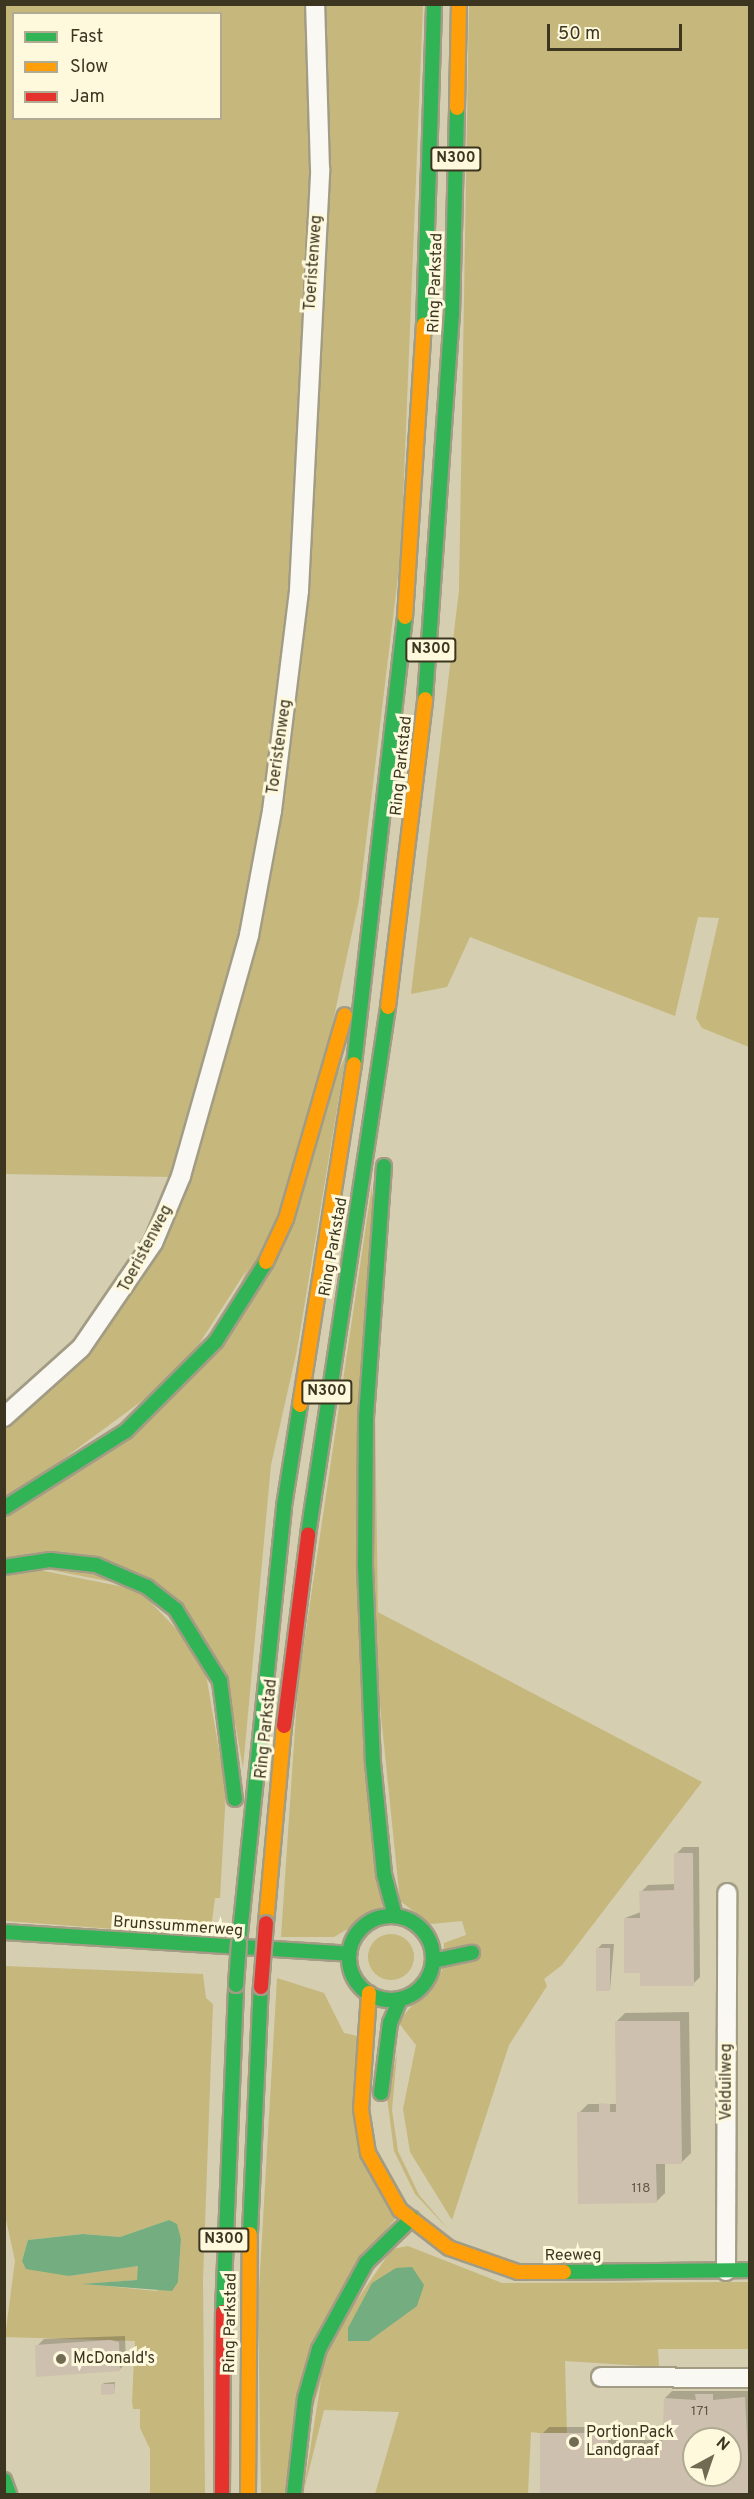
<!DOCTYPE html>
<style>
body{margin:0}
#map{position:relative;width:754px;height:2499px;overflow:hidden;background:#d5ceb0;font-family:Overpass,sans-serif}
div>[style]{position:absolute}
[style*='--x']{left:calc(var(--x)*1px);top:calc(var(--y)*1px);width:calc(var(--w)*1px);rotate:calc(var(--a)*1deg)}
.green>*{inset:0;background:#c6b77d}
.round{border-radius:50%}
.water>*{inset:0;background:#73ad80}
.shadow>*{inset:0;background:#0003}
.building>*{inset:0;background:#cec0af;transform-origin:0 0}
.roads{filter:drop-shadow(2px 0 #a29c85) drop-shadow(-2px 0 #a29c85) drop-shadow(0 2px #a29c85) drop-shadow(0 -2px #a29c85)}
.street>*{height:18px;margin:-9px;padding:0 9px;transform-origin:9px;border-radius:9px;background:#f9f8f3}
.fast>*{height:14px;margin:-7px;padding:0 7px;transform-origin:7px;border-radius:7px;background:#30b455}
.fast>.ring{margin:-7px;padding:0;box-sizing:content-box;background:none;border:14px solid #30b455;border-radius:50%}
.slow>*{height:14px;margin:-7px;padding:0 7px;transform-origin:7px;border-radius:7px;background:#ff9f0a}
.jam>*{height:14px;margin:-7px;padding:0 7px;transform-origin:7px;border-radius:7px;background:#e5322d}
.bridges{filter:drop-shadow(2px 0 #a29c85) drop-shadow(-2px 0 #a29c85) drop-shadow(0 2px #a29c85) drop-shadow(0 -2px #a29c85)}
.fast-bridge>*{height:14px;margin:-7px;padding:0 7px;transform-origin:7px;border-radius:7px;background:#30b455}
.jam-bridge>*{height:14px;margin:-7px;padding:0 7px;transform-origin:7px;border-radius:7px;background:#e5322d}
.dots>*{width:16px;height:16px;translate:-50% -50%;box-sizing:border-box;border:3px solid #fef8dd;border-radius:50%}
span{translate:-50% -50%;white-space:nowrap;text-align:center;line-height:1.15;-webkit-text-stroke:6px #fef8dd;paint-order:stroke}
.number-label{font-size:14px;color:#615945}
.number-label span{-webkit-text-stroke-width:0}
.shield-label span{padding:2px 4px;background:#fef8dd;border:2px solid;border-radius:4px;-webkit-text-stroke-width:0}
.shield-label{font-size:15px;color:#3c3621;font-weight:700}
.street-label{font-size:16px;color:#3c3621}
.poi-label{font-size:16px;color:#3c3621}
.left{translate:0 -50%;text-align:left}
.frame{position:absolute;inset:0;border:6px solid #3c3621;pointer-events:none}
.legend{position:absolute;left:12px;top:12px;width:210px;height:108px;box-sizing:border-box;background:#fef8dd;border:2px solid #b0aa92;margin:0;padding:8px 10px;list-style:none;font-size:18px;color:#3c3621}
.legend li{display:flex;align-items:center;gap:12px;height:30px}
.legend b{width:30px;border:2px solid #b0aa92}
.north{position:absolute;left:682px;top:2427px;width:60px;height:60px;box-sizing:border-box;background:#fef8dd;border:2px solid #b0aa92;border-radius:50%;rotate:40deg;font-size:16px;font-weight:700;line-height:24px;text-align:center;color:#3c3621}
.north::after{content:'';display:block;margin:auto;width:21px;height:27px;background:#726b53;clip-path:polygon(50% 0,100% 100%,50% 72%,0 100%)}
.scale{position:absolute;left:547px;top:24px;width:135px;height:27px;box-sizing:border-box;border:3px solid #3c3621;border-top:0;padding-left:8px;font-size:18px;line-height:21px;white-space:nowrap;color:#3c3621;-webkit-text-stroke:4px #fef8dd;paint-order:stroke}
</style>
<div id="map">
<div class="green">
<div style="clip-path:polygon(evenodd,5px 5px,423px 5px,401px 551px,359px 900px,329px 1040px,280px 1218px,181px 1372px,5px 1502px,5px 1427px,98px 1340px,157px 1249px,227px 981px,172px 1177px,5px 1174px,5px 5px,14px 14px,220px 14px,220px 118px,14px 118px,14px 14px)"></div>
<div style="clip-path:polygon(469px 5px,749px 5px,749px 1047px,702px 1028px,696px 1018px,719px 918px,698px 917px,675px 1016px,470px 937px,447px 987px,411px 994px,459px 590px)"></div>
<div style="clip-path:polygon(346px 1055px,297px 1350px,271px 1465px,243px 1768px,235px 1723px,163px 1592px,5px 1561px,4px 1514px,205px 1361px)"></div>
<div style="clip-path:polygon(372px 1185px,382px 1909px,334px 1937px,281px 1937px,298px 1684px)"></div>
<div style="clip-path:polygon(29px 1568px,139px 1590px,203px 1657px,226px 1791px,220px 1898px,215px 1898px,210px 1936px,5px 1921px,5px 1573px)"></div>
<div style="clip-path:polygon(370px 1608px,702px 1782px,562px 1965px,544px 1979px,547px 1986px,509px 2045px,452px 2220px,410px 2152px,403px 2109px,416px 2045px,398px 2022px,442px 1971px,444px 1943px,466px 1935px,462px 1921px,431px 1924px,400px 1901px)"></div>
<div class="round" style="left:368px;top:1934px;width:46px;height:46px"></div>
<div style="clip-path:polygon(evenodd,4px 1966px,203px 1974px,206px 1998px,213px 2004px,203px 2280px,205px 2494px,150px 2494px,150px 2449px,140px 2428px,140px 2409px,133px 2409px,132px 2401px,135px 2341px,5px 2337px,15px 2261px,4px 2210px,4px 1966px,169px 2220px,181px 2238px,178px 2282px,156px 2291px,86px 2284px,138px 2280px,138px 2266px,69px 2276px,22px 2261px,28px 2240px,83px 2234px,120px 2237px,169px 2220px)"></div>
<div style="clip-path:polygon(277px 1978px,324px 1993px,344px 2033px,362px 2037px,357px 2078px,395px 2219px,355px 2268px,287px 2494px,261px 2494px,258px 2307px)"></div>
<div style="clip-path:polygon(397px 2053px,392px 2110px,398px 2151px,419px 2195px,449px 2230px,415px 2194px,394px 2151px,387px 2097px)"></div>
<div style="clip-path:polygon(408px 2246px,502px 2283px,749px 2282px,749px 2349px,658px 2349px,659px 2367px,565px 2361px,567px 2437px,531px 2432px,528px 2494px,375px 2494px,399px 2412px,324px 2410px,303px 2494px,327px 2344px,392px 2249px)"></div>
</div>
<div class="water">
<div style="clip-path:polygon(169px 2220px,177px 2224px,181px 2239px,178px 2282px,172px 2291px,82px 2284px,137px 2280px,138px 2266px,69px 2276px,26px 2269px,22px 2261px,28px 2240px,83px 2234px,120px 2237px)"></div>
<div style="clip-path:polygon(412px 2267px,424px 2285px,417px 2306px,369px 2341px,348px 2341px,348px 2328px,372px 2283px,396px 2268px)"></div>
</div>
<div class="shadow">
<div style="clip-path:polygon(683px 1847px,699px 1847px,700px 1977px,693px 1984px,642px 1971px,625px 1918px,641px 1912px,641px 1892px,648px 1885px,676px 1884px,676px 1854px)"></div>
<div style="clip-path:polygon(602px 1944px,614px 1944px,610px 1990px,598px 1948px)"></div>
<div style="clip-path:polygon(689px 2012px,691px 2153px,681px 2163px,665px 2163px,665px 2193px,656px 2202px,579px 2113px,588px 2104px,617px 2104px,616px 2022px,625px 2013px)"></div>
<div style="clip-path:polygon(125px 2336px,126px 2363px,119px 2370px,37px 2346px,44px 2339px)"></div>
<div style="clip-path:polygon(115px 2382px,114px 2393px,102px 2385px,104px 2383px)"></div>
<div style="clip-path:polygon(evenodd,672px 2391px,750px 2391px,750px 2494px,542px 2494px,542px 2434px,549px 2427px,614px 2427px,614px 2440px,664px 2440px,665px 2398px,672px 2391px,694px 2439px,730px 2439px,730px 2475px,694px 2475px,694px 2439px)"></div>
</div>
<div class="building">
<div style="clip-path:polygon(674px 1853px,693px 1853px,694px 1986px,640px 1986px,640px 1973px,624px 1973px,624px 1918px,640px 1918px,639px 1891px,674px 1890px)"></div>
<div style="left:596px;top:1948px;width:14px;height:43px"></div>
<div style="clip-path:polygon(615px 2021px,680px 2021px,682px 2164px,656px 2164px,657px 2203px,578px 2204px,577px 2112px,599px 2112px,599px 2103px,610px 2104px,610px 2112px,616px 2112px)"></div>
<div style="clip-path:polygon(110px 2340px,119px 2342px,120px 2371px,36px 2377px,35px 2345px)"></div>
<div style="clip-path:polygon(101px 2384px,114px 2384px,115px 2394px,101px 2395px)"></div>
<div style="clip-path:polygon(evenodd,695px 2394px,713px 2394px,713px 2400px,745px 2397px,750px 2494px,540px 2494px,540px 2433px,608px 2433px,608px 2446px,662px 2446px,664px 2398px,696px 2400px,695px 2394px,694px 2439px,730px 2439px,730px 2475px,694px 2475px,694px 2439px)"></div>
</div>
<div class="roads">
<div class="street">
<div style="--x:4;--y:1417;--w:103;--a:-41.9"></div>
<div style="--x:81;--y:1348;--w:127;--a:-55.6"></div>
<div style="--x:153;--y:1243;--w:73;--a:-67.3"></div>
<div style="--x:181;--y:1176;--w:250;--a:-74.2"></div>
<div style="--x:249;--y:935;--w:126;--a:-79.5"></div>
<div style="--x:272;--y:811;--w:223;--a:-83"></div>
<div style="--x:299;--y:590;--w:422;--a:-87.1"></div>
<div style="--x:320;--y:169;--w:165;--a:-91.7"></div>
<div style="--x:726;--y:2271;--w:378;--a:-89.8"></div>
<div style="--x:601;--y:2377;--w:149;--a:0.4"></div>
</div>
<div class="fast">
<div style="--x:424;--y:325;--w:321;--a:-88.2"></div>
<div style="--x:425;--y:699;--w:386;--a:-86"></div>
<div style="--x:452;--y:314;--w:206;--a:-88.6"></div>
<div style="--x:354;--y:1064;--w:450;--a:-83.5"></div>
<div style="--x:384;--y:1166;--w:253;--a:94.1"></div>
<div style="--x:366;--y:1418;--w:148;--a:90.4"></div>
<div style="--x:365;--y:1566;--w:197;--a:87.7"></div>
<div style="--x:373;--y:1763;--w:112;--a:84.3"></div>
<div style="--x:384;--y:1874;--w:43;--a:75.3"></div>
<div style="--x:4;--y:1508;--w:144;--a:-32.3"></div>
<div style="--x:126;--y:1431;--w:127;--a:-45"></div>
<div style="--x:216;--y:1341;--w:93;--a:-57.7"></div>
<div style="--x:308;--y:1535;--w:534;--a:-81.38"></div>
<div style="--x:4;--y:1567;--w:47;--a:-8.7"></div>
<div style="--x:50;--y:1560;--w:46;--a:6.2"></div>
<div style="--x:96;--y:1565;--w:56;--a:23.3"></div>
<div style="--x:147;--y:1587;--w:37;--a:38"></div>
<div style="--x:176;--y:1610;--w:84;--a:58.2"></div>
<div style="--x:220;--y:1681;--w:119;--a:82.8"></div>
<div class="ring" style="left:349px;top:1916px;width:70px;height:70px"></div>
<div style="--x:4;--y:1932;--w:346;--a:3.6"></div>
<div style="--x:239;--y:1943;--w:439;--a:-84.1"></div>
<div style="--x:284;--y:1506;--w:102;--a:-81"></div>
<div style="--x:433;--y:1961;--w:40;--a:-12"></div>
<div style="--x:381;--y:2093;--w:71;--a:-82.7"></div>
<div style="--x:390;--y:2023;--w:26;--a:-67"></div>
<div style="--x:250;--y:2234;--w:247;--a:-87.5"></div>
<div style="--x:564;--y:2272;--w:186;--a:-0.6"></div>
<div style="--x:223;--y:2312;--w:327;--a:-87.7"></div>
<div style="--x:4;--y:2480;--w:15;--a:70"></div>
<div style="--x:294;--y:2494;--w:97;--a:-83.5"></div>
<div style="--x:305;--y:2398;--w:51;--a:-74.1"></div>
<div style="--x:319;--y:2349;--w:98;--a:-61.3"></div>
<div style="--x:366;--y:2263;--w:64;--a:-44.4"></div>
</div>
<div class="slow">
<div style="--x:457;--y:108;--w:104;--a:-88.9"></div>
<div style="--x:405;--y:617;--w:293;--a:-86.3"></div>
<div style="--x:388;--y:1007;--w:310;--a:-83.1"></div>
<div style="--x:266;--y:1262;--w:47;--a:-65.1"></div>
<div style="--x:286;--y:1219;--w:212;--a:-73.9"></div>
<div style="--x:300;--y:1405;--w:345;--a:-81"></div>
<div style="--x:266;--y:1923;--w:198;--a:-84.8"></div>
<div style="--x:369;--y:1993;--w:116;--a:93.9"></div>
<div style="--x:361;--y:2109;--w:45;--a:81"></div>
<div style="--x:368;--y:2153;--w:65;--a:60.7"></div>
<div style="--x:400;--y:2210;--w:62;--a:37.8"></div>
<div style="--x:449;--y:2248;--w:73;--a:19.2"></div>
<div style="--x:518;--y:2272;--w:46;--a:0"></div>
<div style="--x:248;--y:2494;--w:260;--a:-89.6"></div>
</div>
<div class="jam">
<div style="--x:284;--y:1726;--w:193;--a:-82.8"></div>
<div style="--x:222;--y:2494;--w:182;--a:-89.7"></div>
</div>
</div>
<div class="bridges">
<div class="fast-bridge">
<div style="--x:236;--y:1985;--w:42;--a:-85.9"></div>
</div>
<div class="jam-bridge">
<div style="--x:261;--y:1987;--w:64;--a:-85.5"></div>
</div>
</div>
<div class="dots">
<div style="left:61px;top:2359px;background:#726b53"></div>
<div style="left:574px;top:2442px;background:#726b53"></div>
</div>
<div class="number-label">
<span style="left:641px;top:2189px">118</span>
<span style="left:700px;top:2412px">171</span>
</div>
<div class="shield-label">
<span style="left:456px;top:159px">N300</span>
<span style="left:431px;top:650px">N300</span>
<span style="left:327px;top:1392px">N300</span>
<span style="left:224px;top:2240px">N300</span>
</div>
<div class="street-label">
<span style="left:314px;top:263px;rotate:-86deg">Toeristenweg</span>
<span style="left:436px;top:283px;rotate:-88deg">Ring Parkstad</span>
<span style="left:280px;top:747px;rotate:-82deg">Toeristenweg</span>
<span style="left:402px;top:766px;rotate:-84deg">Ring Parkstad</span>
<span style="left:334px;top:1247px;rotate:-80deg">Ring Parkstad</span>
<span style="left:146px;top:1249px;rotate:-62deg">Toeristenweg</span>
<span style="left:267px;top:1729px;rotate:-84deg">Ring Parkstad</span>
<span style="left:178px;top:1927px;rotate:4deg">Brunssummerweg</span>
<span style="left:727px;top:2082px;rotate:-90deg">Velduilweg</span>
<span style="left:573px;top:2256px;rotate:-1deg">Reeweg</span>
<span style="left:231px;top:2323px;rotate:-89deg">Ring Parkstad</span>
</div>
<div class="poi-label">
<span class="left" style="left:73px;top:2359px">McDonald's</span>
<span class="left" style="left:586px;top:2442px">PortionPack<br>Landgraaf</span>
</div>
<div class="frame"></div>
<ul class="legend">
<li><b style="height:8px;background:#30b455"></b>Fast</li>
<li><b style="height:8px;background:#ff9f0a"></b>Slow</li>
<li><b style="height:8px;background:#e5322d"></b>Jam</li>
</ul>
<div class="north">N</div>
<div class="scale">50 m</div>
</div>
